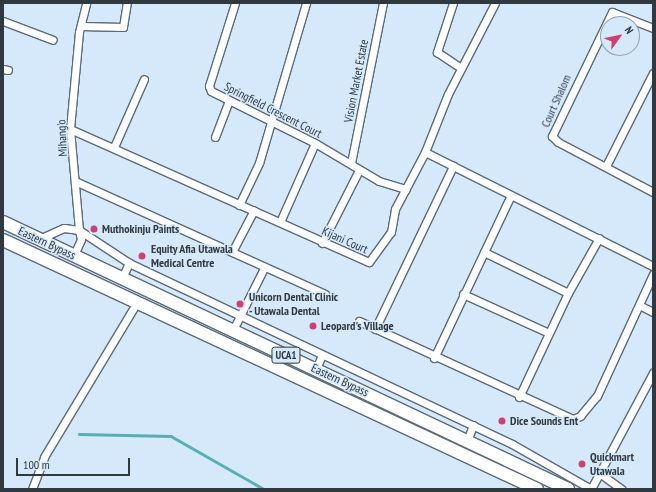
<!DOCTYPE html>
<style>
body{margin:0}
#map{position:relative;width:656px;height:492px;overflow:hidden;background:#d5e9fb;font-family:"PT Sans Narrow",sans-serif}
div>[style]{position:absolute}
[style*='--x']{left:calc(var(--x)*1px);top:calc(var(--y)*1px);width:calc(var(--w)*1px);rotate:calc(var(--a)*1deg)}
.stream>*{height:2.5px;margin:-1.25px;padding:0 1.25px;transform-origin:1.25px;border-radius:1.25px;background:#58afb3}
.roads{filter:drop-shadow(1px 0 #5a6b7b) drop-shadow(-1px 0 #5a6b7b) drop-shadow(0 1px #5a6b7b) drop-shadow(0 -1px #5a6b7b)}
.street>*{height:7px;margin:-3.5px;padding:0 3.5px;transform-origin:3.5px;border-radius:3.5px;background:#fff}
.primary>*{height:12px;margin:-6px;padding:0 6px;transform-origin:6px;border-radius:6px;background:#fff}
.dots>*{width:11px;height:11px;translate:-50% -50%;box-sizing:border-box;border:2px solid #d5e9fb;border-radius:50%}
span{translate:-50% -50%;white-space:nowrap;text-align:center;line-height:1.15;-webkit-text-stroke:3px #d5e9fb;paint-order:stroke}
.shield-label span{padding:1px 3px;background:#d5e9fb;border:1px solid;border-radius:3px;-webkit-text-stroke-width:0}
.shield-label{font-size:11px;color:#313940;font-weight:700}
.street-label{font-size:12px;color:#313940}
.poi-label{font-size:12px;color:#313940;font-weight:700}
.left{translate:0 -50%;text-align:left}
.frame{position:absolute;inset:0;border:4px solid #313940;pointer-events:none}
.north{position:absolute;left:600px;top:16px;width:40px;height:40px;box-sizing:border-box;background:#d5e9fb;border:1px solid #93a3b0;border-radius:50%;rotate:57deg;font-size:11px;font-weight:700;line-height:16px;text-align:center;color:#313940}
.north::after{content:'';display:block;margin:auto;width:14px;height:18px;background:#cc4072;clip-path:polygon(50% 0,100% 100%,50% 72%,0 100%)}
.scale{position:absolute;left:16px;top:458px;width:114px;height:18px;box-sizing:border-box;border:2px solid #313940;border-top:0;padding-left:5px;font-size:12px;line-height:14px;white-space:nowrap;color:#313940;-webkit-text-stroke:3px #d5e9fb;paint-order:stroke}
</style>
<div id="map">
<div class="stream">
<div style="--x:79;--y:434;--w:92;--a:1.2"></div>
<div style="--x:171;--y:436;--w:107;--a:29.7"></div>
</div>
<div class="roads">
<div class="street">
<div style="--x:235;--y:3;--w:87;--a:107.4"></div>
<div style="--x:209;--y:86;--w:5;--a:68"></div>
<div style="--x:211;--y:91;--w:116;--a:26.6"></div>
<div style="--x:315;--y:143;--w:74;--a:30.7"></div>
<div style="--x:379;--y:181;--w:28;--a:17"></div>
<div style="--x:453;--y:3;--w:52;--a:108.1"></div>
<div style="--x:437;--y:52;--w:29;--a:34"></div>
<div style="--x:3;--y:21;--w:53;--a:20.8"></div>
<div style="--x:81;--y:26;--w:42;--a:1.4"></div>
<div style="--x:123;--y:27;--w:24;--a:-81"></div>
<div style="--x:653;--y:28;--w:44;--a:-158.7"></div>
<div style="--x:612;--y:12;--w:138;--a:115.8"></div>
<div style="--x:552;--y:136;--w:8;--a:45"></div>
<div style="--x:558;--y:142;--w:107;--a:27.8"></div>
<div style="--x:3;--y:69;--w:5;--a:11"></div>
<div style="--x:70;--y:129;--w:327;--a:24"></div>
<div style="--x:369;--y:262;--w:37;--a:-54"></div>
<div style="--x:391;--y:232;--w:23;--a:-80"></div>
<div style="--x:395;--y:209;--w:64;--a:-62.2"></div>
<div style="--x:425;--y:152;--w:62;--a:-68.4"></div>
<div style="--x:448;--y:94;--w:102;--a:-62.7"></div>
<div style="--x:215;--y:137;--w:39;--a:-69"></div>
<div style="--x:114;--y:147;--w:74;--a:-66.2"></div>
<div style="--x:425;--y:152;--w:255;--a:26.6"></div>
<div style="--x:351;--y:163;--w:163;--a:-78.7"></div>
<div style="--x:606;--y:166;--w:104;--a:-63.2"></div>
<div style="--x:77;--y:182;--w:272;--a:24.3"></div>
<div style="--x:239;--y:205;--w:47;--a:-64.5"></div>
<div style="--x:259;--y:163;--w:167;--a:-73.6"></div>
<div style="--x:280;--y:222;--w:86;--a:-66.1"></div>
<div style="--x:79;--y:230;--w:60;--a:33.4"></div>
<div style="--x:129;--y:263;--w:424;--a:25.3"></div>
<div style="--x:512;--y:444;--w:91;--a:29.7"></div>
<div style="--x:39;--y:239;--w:27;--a:-24"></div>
<div style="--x:64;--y:228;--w:15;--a:8"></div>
<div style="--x:79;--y:230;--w:101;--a:-95.1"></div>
<div style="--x:70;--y:129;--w:97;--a:-84.7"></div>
<div style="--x:79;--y:32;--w:30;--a:-76"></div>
<div style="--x:322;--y:243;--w:82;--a:-63.1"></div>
<div style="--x:232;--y:252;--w:47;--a:-62.4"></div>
<div style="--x:484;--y:252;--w:93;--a:26"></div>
<div style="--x:74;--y:255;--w:17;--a:-66"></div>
<div style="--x:81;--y:239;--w:9;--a:-103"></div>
<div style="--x:122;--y:278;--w:17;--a:-65"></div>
<div style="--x:463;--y:294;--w:94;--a:24.4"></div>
<div style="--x:641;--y:306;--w:13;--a:27"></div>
<div style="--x:359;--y:321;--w:235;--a:24.6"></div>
<div style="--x:573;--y:419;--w:8;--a:-23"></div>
<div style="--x:580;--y:416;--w:26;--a:-50"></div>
<div style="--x:597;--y:396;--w:134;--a:-65.3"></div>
<div style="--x:375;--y:329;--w:181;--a:-64.4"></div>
<div style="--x:233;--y:330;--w:69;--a:-63.4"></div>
<div style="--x:434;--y:358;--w:178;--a:-64.7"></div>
<div style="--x:316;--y:369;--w:15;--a:-67"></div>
<div style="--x:519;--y:397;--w:115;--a:-64.8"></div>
<div style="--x:568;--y:293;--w:63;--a:-60.6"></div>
<div style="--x:467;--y:441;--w:17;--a:-69"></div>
<div style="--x:598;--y:472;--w:29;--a:36"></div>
<div style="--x:32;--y:489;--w:34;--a:-69"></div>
<div style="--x:44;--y:457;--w:181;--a:-59"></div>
<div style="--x:591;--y:489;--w:132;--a:-61.9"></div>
</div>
<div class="primary">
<div style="--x:3;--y:222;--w:625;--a:25.29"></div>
<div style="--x:3;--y:240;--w:589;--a:25"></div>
</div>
</div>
<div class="dots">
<div style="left:94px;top:229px;background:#cc4072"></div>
<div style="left:142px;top:256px;background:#cc4072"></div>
<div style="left:240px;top:304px;background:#cc4072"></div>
<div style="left:313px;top:326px;background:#cc4072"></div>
<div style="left:502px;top:421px;background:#cc4072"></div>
<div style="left:582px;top:464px;background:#cc4072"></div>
</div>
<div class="shield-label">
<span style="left:286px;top:355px">UCA1</span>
</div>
<div class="street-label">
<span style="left:356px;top:81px;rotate:-79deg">Vision Market Estate</span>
<span style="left:556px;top:101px;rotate:-66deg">Court Shalom</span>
<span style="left:273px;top:110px;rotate:27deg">Springfield Crescent Court</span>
<span style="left:62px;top:138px;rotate:-93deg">Mihang'o</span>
<span style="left:345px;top:240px;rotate:24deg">Kijani Court</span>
<span style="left:47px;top:243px;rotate:25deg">Eastern Bypass</span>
<span style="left:340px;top:380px;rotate:25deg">Eastern Bypass</span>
</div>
<div class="poi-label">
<span class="left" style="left:102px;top:229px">Muthokinju Paints</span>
<span class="left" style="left:151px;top:256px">Equity Afia Utawala<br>Medical Centre</span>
<span class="left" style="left:249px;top:304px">Unicorn Dental Clinic<br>- Utawala Dental</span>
<span class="left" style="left:321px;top:326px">Leopard's Village</span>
<span class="left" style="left:510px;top:421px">Dice Sounds Ent</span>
<span class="left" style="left:590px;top:464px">Quickmart<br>Utawala</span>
</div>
<div class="frame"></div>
<div class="north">N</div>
<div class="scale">100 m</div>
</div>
